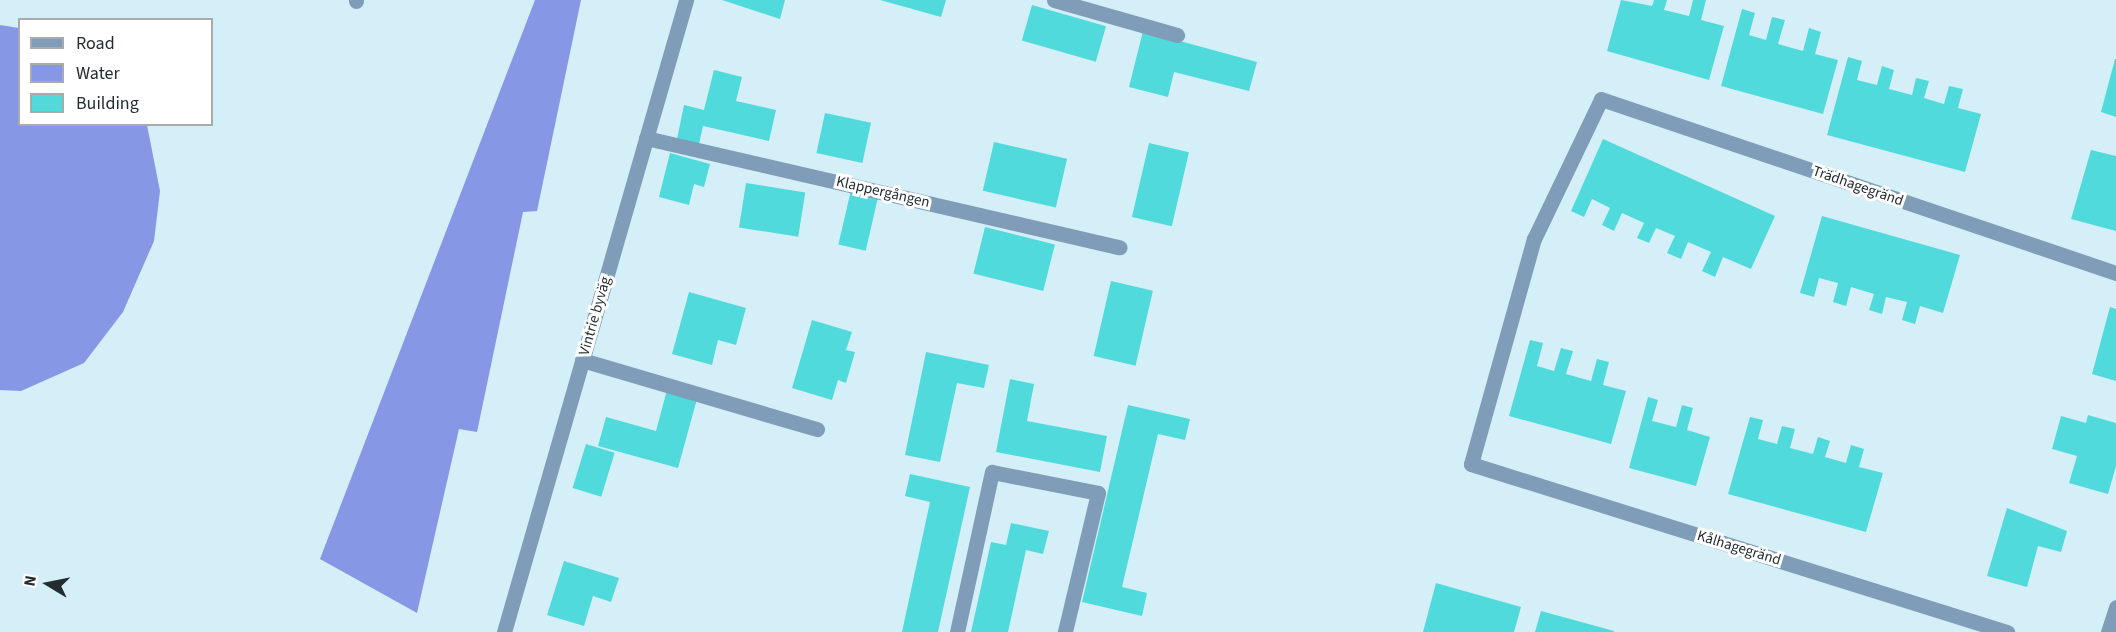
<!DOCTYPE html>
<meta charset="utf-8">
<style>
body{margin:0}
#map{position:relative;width:2116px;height:632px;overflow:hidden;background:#d5eff8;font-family:"Source Sans 3",sans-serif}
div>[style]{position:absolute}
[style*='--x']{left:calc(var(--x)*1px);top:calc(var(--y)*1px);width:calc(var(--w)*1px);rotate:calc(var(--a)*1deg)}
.water>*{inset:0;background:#8697e5}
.building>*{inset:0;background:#51dadb;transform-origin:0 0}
.lane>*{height:15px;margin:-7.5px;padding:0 7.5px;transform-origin:7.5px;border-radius:7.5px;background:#7f9cb8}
.street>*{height:15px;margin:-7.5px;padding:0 7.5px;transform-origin:7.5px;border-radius:7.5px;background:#7f9cb8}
span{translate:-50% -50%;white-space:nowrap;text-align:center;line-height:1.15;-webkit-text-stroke:6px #fff;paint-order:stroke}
.street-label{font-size:15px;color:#232d30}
.legend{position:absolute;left:18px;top:18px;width:195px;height:108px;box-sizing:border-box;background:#fff;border:2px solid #a7abac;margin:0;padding:8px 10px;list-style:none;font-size:18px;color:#232d30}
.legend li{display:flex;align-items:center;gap:12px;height:30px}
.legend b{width:30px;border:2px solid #a7abac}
.north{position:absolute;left:18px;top:554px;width:60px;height:60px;-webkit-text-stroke:4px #fff;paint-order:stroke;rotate:280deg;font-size:16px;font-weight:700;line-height:24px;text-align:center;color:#232d30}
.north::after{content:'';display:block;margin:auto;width:21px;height:27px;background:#232d30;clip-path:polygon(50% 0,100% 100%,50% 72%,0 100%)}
</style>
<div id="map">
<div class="water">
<div style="clip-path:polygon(535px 0,581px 0,537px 211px,523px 212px,477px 432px,459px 429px,417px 613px,320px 559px)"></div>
<div style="clip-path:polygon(0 25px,19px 28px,20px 124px,147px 125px,160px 191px,154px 241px,123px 312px,84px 363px,21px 391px,0 390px)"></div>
</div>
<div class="building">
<div style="clip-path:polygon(722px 0,785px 0,780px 19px)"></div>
<div style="clip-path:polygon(880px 0,946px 0,941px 17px)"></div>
<div style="clip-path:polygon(1621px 0,1652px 6px,1654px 0,1667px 0,1664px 10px,1689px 16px,1693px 0,1706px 0,1701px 20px,1724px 26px,1709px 80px,1607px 51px)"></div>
<div style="left:1032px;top:5px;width:77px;height:37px;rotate:16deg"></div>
<div style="clip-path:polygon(1742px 9px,1755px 13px,1749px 35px,1766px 40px,1772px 17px,1785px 20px,1778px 44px,1803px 51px,1809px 28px,1821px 32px,1815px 54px,1838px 60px,1823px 114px,1721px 86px)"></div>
<div style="clip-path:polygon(1143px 31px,1257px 62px,1249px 91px,1174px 72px,1168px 97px,1129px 87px)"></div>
<div style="clip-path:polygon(1848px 57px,1862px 61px,1857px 80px,1877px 85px,1882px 66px,1894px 70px,1889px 89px,1912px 95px,1916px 78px,1929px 81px,1924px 98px,1944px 104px,1949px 86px,1963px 89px,1958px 108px,1981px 114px,1965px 172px,1827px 135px)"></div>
<div style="clip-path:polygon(2115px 59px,2116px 59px,2116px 117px,2101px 112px)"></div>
<div style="clip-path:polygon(714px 70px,742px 77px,736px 101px,776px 110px,769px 141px,703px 126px,699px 144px,677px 139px,684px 105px,704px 110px)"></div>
<div style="left:825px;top:113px;width:47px;height:41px;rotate:12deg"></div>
<div style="clip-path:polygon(1603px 139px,1775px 216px,1751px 269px,1723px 257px,1715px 277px,1702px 271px,1711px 252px,1688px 242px,1681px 259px,1667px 253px,1675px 236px,1656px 228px,1649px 243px,1637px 238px,1644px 223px,1622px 213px,1614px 231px,1602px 225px,1610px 208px,1592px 199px,1584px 217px,1571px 211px)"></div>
<div style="left:994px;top:142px;width:75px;height:50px;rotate:13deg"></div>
<div style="left:1149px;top:143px;width:41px;height:76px;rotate:13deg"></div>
<div style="clip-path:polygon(2091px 150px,2116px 156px,2116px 231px,2071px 219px)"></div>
<div style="clip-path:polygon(670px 153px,710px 164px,704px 187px,694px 184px,689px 205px,659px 197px)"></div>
<div style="left:746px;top:183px;width:60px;height:45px;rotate:9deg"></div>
<div style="left:851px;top:190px;width:28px;height:56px;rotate:13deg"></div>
<div style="clip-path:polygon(1822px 216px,1960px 255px,1943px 313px,1920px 306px,1915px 324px,1902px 320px,1907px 302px,1886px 297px,1882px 314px,1869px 310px,1874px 294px,1851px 287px,1846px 306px,1833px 302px,1838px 283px,1819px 278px,1814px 297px,1800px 293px)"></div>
<div style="left:985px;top:227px;width:72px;height:48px;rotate:14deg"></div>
<div style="left:1111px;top:281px;width:43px;height:77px;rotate:13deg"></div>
<div style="clip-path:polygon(689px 292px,746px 308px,736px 345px,718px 340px,712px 365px,672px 354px)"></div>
<div style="clip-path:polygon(2110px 307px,2116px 309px,2116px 381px,2092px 374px)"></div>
<div style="clip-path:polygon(812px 320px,852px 332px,846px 350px,855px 352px,846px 383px,838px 380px,832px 400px,792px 388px)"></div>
<div style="clip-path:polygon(1530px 340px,1543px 343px,1537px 366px,1554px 371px,1561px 348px,1573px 351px,1566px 374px,1591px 381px,1597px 359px,1609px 362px,1603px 385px,1626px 391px,1611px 444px,1509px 416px)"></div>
<div style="clip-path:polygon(926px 352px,989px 365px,984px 388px,957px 383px,940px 462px,905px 455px)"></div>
<div style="clip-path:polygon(1010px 379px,1034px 384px,1027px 421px,1107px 436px,1100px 472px,996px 452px)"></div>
<div style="clip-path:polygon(667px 390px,697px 399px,678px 468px,598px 446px,606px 417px,656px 431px)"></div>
<div style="clip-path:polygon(1648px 397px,1658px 400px,1652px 421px,1676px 427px,1682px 405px,1693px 408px,1687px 430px,1710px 437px,1696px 486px,1629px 468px)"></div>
<div style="clip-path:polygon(1128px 405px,1190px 419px,1185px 440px,1158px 434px,1122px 587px,1147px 593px,1142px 616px,1082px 602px)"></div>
<div style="clip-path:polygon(2088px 415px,2116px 423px,2116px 466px,2108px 494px,2069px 483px,2077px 456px,2052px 449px,2061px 416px,2086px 423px)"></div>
<div style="clip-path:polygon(1750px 417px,1763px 420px,1758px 439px,1777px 444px,1782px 426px,1795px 429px,1790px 448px,1813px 454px,1818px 437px,1830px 441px,1825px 457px,1846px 463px,1851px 445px,1864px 449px,1859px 467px,1883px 473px,1866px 532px,1728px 494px)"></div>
<div style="left:586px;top:444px;width:30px;height:46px;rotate:17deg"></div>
<div style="clip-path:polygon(910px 474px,970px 487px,938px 632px,902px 632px,930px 502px,905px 496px)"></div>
<div style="clip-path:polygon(2007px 508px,2067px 531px,2061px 552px,2038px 546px,2027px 587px,1987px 576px)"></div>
<div style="clip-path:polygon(1011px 523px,1049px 531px,1043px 554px,1026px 550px,1008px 632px,971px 632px,991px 542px,1006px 545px)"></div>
<div style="clip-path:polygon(564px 561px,619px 578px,611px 602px,593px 596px,584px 626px,547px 615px)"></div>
<div style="clip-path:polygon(1436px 583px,1521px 607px,1514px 632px,1423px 632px)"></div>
<div style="clip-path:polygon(1541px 611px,1614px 631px,1614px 632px,1535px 632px)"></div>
</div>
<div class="lane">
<div style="--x:356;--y:1;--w:1;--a:-90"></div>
<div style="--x:582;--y:360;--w:245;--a:16.4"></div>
<div style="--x:1471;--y:464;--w:234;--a:-74.4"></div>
<div style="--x:1534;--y:239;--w:155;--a:-64.4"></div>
</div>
<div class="street">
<div style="--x:1054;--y:0;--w:128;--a:15.9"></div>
<div style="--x:1601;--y:99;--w:544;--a:18.67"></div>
<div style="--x:646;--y:138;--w:486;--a:13"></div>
<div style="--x:1471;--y:464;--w:562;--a:17.4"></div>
<div style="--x:504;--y:632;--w:658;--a:-73.93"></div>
<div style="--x:957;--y:632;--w:164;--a:-77.7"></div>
<div style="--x:992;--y:472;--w:108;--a:11.2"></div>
<div style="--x:1098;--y:493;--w:143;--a:103.4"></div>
<div style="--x:2108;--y:632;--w:26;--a:-72"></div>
</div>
<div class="street-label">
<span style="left:1858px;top:186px;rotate:19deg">Trädhagegränd</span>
<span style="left:883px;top:192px;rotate:13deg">Klappergången</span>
<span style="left:595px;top:316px;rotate:-74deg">Vintrie byväg</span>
<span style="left:1739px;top:548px;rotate:17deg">Kålhagegränd</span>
</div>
<ul class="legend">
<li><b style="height:8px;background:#7f9cb8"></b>Road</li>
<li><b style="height:16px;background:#8697e5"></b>Water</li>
<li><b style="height:16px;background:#51dadb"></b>Building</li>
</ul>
<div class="north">N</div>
</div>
